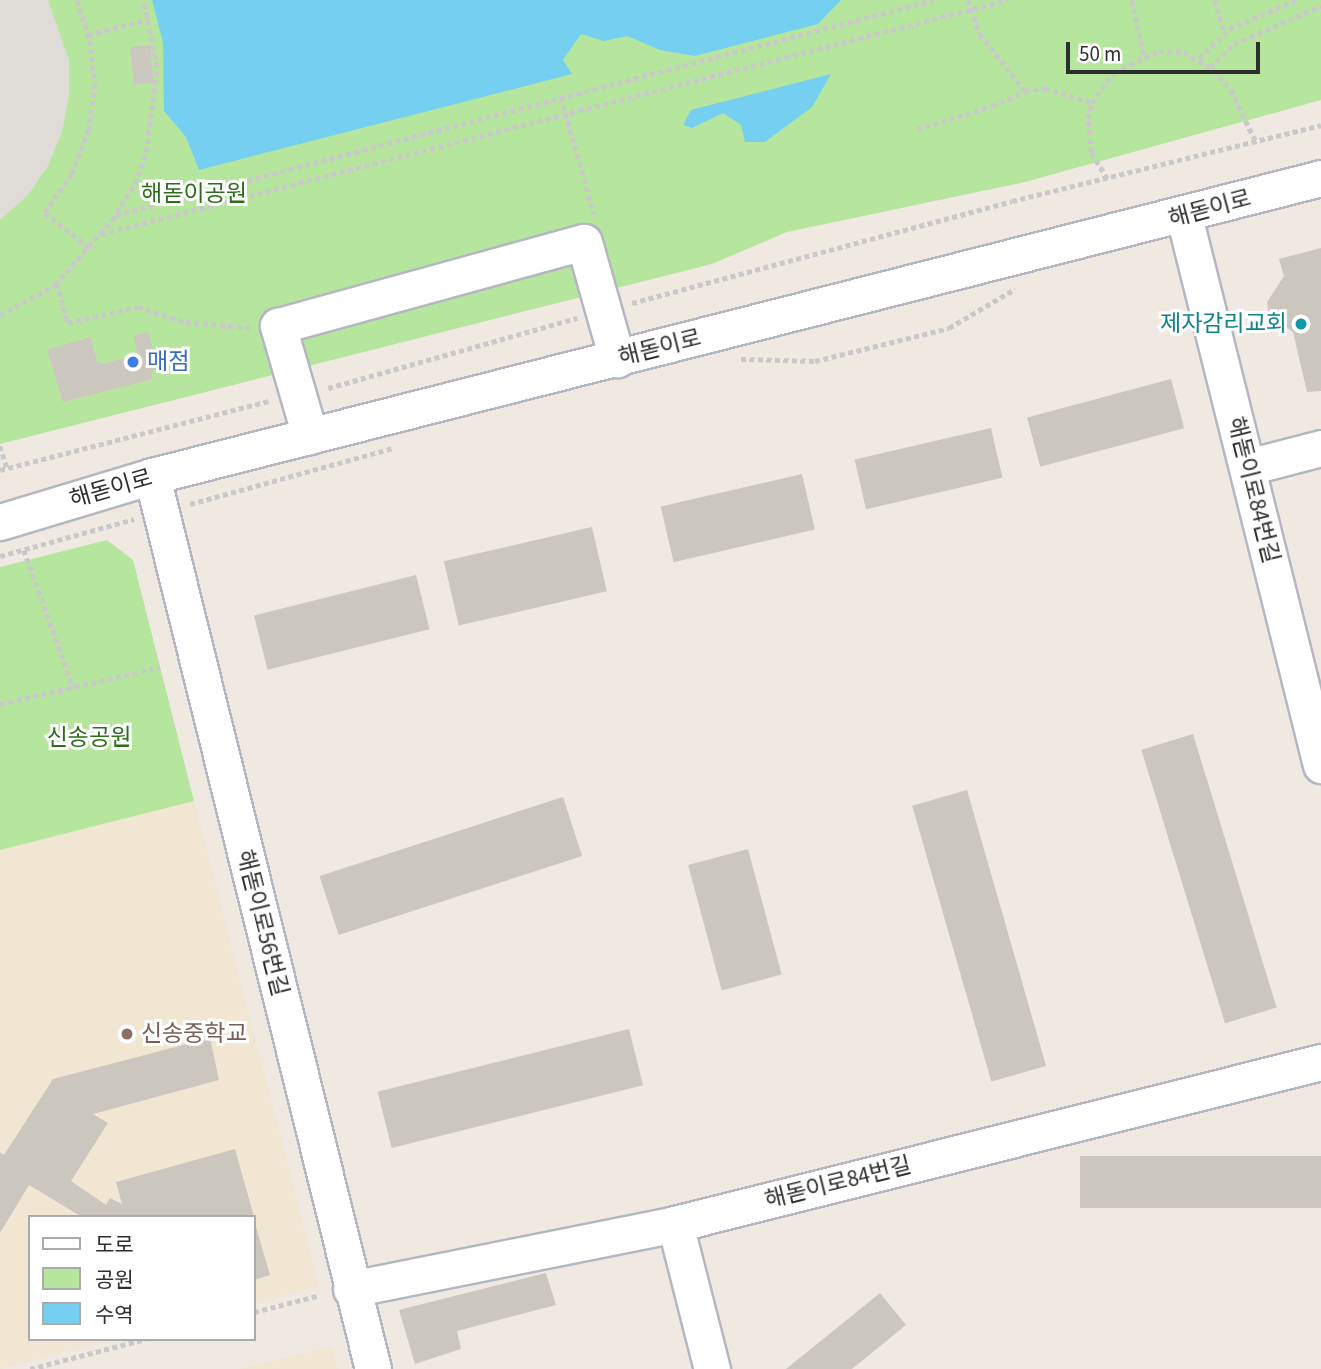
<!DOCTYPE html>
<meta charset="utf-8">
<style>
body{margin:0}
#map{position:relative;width:1321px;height:1369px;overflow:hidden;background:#efe9e1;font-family:"Source Sans 3","Noto Sans KR",sans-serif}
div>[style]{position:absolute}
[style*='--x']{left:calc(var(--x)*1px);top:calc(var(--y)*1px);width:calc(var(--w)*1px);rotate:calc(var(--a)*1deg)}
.education>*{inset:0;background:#f0e6d1}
.green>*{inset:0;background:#b6e59e}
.plaza>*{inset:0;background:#dfdcd8}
.water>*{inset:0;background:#75cff0}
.building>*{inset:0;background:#cbc7bf;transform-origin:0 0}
.path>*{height:4.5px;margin-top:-2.25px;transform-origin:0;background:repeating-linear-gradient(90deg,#c9c9c9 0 5px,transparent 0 8.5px)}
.roads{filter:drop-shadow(2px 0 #b4b7c1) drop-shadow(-2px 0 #b4b7c1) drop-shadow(0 2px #b4b7c1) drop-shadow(0 -2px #b4b7c1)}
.minor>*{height:35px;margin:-17.5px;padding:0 17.5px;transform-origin:17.5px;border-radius:17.5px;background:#fff}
.dots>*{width:19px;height:19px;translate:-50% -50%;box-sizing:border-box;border:4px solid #fff;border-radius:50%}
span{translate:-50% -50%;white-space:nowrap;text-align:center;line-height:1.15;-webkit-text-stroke:6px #fff;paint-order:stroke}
.park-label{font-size:23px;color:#2c6e1b}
.street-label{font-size:23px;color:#2e2e2e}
.culture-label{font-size:23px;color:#0d838f}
.right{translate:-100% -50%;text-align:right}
.shop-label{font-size:23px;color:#366cbe}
.left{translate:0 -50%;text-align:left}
.education-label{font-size:23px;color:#785e54}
.legend{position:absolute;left:28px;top:1215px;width:228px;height:126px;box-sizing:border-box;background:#fff;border:2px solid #ababab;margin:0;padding:9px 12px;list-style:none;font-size:21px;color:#2e2e2e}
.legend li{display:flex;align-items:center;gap:14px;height:35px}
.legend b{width:35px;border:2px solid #ababab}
.scale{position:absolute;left:1066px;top:42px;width:194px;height:32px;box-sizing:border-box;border:4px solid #2e2e2e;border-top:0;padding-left:9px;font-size:21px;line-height:24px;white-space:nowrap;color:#2e2e2e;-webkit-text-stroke:5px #fff;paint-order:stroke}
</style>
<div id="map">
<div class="education">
<div style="clip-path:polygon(194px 801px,319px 1286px,254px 1303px,254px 1217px,30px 1217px,30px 1339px,113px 1339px,0 1369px,0 850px)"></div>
<div style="clip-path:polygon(332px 1346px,338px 1369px,241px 1369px)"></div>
</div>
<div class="green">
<div style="clip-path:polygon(0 0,1321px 0,1321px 100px,1025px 182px,787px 232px,712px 264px,0 444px)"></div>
<div style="clip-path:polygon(107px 540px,133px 560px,194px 801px,0 850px,0 567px)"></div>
</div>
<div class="plaza">
<div style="clip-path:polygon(0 0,48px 0,69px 60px,69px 96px,62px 132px,48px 166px,28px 195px,0 220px)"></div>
</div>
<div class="water">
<div style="clip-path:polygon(152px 0,841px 0,818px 24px,695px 56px,660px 50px,627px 36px,604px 41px,581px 34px,563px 60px,572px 74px,199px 170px,186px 137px,164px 111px,163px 43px)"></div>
<div style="clip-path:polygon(831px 74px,812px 107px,765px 142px,745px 142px,741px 125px,723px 113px,692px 128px,683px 125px,691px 110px)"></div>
</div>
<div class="building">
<div style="left:150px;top:45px;width:38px;height:20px;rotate:84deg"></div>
<div style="clip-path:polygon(1321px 248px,1321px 391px,1307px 392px,1293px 332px,1269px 316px,1267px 302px,1284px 276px,1279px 259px)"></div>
<div style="clip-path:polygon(148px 332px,159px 368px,151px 370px,153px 379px,63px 402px,47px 350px,90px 337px,97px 361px,103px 364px,138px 354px,133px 336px)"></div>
<div style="left:1171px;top:379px;width:51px;height:149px;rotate:75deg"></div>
<div style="left:991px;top:428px;width:51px;height:140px;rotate:77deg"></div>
<div style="left:802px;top:474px;width:57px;height:145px;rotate:77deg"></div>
<div style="left:592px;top:527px;width:66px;height:152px;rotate:77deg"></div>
<div style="left:416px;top:575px;width:56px;height:167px;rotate:76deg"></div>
<div style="left:1193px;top:734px;width:286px;height:54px;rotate:73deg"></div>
<div style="left:967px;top:790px;width:287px;height:57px;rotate:74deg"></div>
<div style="left:563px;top:797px;width:62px;height:256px;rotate:72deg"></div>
<div style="left:748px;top:849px;width:130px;height:62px;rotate:75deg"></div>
<div style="left:629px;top:1029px;width:58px;height:259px;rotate:76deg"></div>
<div style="clip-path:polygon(210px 1038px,219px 1080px,93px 1114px,108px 1123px,71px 1181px,106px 1205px,110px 1198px,122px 1204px,116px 1182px,235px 1149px,254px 1217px,82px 1217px,29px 1185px,0 1233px,0 1152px,4px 1155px,53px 1079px)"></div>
<div style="left:1321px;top:1156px;width:52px;height:241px;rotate:90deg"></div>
<div style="clip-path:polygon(254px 1220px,270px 1275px,254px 1280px)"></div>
<div style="clip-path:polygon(546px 1273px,556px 1305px,457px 1331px,461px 1349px,415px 1364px,399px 1310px)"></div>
<div style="clip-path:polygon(880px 1293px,906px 1325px,852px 1369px,786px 1369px)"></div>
</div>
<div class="path">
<div style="--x:77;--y:0;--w:42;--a:72"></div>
<div style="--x:90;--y:40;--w:44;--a:83.5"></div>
<div style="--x:95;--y:84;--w:46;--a:97.4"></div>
<div style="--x:89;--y:130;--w:47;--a:111.1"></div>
<div style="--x:72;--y:174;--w:47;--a:124.7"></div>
<div style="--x:45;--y:213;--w:57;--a:37.9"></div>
<div style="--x:968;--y:0;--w:36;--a:71"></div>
<div style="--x:980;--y:34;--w:73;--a:51.7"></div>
<div style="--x:1025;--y:91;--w:20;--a:-9"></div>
<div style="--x:1045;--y:88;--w:49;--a:17.7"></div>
<div style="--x:1132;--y:0;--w:57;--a:77.9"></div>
<div style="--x:1215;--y:0;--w:33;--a:74"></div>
<div style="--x:88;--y:35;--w:62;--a:-14.9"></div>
<div style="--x:1199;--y:58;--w:42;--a:-44"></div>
<div style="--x:1229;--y:29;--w:73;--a:-23.4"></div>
<div style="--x:1210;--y:67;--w:33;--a:-44"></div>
<div style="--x:1234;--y:44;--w:95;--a:-23.6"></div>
<div style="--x:561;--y:97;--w:122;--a:74.2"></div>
<div style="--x:917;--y:129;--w:78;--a:-17"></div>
<div style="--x:992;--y:106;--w:36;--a:-24"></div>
<div style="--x:1107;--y:179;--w:31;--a:-121"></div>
<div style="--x:1091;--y:152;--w:33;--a:-95"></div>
<div style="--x:1088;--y:119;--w:16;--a:-76"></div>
<div style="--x:1092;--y:103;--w:38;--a:-55"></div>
<div style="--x:1114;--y:72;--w:50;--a:-25"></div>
<div style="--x:1159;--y:51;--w:25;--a:2"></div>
<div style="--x:1184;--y:52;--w:35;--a:31"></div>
<div style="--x:1214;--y:70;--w:26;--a:50"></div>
<div style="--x:1231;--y:90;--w:58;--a:64.3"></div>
<div style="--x:116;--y:215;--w:845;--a:-14.74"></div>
<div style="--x:101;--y:234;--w:937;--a:-14.47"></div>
<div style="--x:57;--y:283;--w:41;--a:74.6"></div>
<div style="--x:68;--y:323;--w:72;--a:-12.9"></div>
<div style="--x:138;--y:307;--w:50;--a:17.4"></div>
<div style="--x:186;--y:322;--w:65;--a:5.3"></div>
<div style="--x:632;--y:303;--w:393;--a:-15"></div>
<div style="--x:1012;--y:201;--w:318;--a:-13.8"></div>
<div style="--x:0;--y:315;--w:63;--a:-28.6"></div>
<div style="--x:55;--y:285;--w:86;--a:-48.8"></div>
<div style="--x:112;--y:220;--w:43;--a:-57.4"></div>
<div style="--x:135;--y:184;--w:34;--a:-71"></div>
<div style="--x:146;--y:152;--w:86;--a:-82.6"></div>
<div style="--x:157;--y:67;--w:68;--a:-101.8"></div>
<div style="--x:741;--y:359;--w:74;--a:1.5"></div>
<div style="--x:815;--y:361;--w:138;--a:-13.8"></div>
<div style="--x:949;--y:328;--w:77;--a:-30.6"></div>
<div style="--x:328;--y:388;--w:259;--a:-15.7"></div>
<div style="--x:0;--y:446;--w:23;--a:72"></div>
<div style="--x:0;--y:470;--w:278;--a:-14.4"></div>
<div style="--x:190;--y:504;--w:212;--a:-15.4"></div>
<div style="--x:24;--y:550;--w:145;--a:70.3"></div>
<div style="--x:0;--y:556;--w:139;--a:-15.4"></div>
<div style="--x:0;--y:704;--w:164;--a:-13"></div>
<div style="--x:254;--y:1312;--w:68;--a:-14.4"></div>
<div style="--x:30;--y:1369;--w:120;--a:-14.5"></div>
</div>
<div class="roads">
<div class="minor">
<div style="--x:1184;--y:216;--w:566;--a:75.99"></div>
<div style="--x:310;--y:436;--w:115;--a:-106.2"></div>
<div style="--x:278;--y:326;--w:317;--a:-15.4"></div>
<div style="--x:584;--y:242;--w:122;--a:74.2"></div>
<div style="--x:1248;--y:467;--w:75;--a:-14.6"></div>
<div style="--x:152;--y:476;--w:920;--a:76.1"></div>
<div style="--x:0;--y:522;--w:159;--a:-16.8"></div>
<div style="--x:152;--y:476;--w:1206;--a:-14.3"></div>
<div style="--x:675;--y:1224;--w:150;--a:75.7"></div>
<div style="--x:351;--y:1289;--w:330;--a:-11.3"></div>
<div style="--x:675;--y:1224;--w:666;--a:-14.08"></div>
</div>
</div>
<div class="dots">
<div style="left:1301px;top:324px;background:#0f9aa8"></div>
<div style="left:133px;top:362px;background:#3f7fe0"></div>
<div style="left:127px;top:1034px;background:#8d6e63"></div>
</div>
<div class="park-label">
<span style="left:194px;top:194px">해돋이공원</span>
<span style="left:89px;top:738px">신송공원</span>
</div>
<div class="street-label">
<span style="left:1210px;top:209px;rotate:-15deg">해돋이로</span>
<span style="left:660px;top:348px;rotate:-14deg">해돋이로</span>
<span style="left:111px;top:489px;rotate:-16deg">해돋이로</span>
<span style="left:1253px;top:490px;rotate:76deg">해돋이로84번길</span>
<span style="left:262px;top:923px;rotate:76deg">해돋이로56번길</span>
<span style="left:838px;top:1183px;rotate:-14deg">해돋이로84번길</span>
</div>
<div class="culture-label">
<span class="right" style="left:1287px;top:324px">제자감리교회</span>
</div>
<div class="shop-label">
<span class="left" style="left:147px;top:362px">매점</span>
</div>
<div class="education-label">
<span class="left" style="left:141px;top:1034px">신송중학교</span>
</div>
<ul class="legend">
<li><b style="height:9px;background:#fff"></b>도로</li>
<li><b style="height:19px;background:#b6e59e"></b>공원</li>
<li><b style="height:19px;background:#75cff0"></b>수역</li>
</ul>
<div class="scale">50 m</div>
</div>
